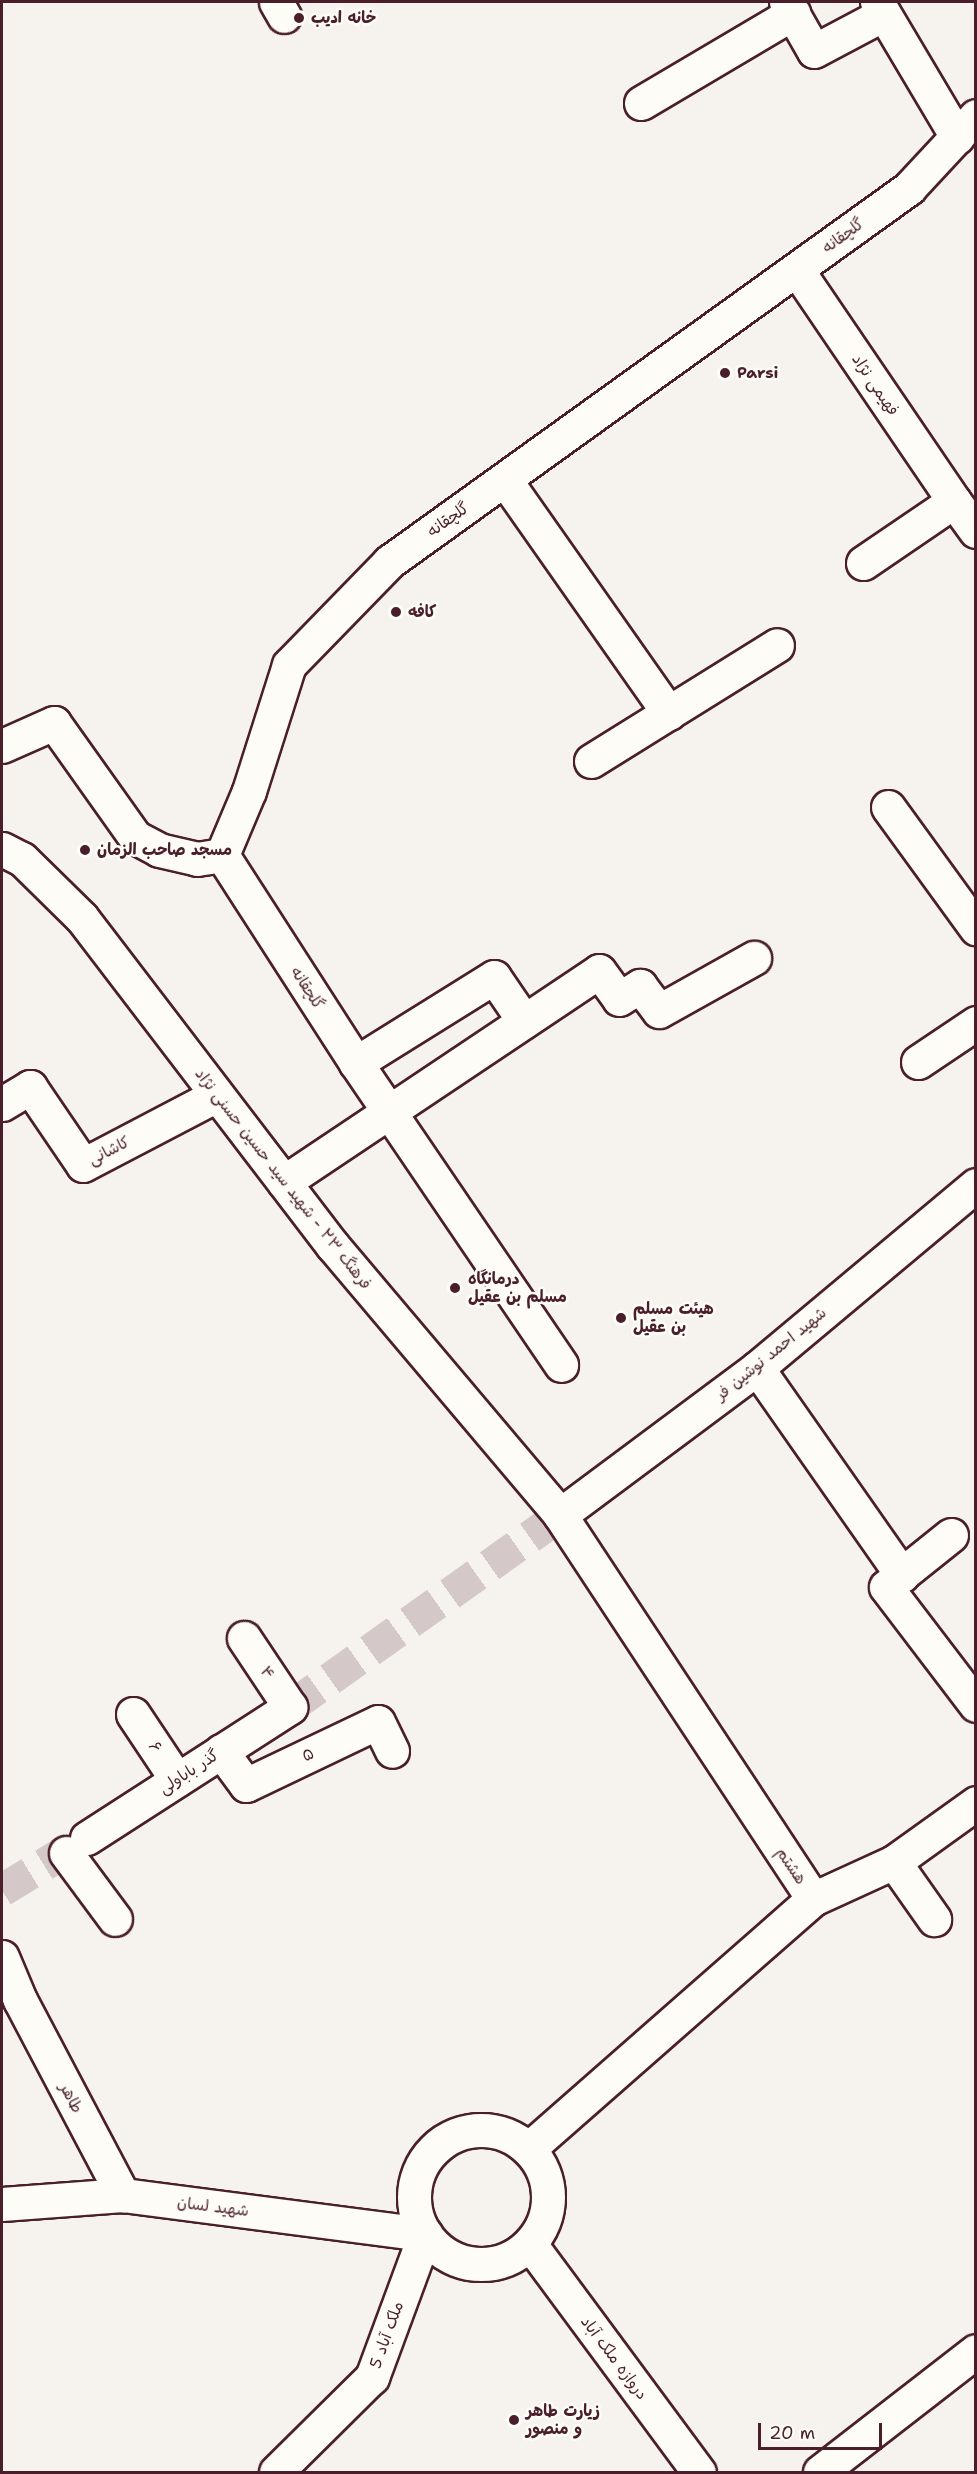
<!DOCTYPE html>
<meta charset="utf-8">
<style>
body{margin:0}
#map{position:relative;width:977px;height:2474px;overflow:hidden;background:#f6f3ef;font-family:"Shantell Sans","Playpen Sans Arabic",sans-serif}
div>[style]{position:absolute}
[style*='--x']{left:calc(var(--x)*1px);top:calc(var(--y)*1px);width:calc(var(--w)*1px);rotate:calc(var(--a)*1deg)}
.minor-tunnel>*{height:33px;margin-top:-16.5px;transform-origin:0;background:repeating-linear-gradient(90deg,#d4c9c8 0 33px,transparent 0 49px)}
.roads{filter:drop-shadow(2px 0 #4a1f2b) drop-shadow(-2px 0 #4a1f2b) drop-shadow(0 2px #4a1f2b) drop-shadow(0 -2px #4a1f2b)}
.minor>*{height:33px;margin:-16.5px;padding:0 16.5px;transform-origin:16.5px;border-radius:16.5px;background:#fdfcf7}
.minor>.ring{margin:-16.5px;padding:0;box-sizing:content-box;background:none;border:33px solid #fdfcf7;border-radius:50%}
.dots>*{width:16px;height:16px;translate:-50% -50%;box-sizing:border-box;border:3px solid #fdfcf7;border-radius:50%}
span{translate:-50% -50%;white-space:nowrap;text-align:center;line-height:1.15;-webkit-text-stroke:5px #fdfcf7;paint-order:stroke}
.poi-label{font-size:16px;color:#4a1f2b;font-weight:700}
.left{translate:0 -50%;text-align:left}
.street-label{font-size:16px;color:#4a1f2b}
.frame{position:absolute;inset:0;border:3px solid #4a1f2b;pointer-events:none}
.scale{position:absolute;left:758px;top:2423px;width:124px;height:27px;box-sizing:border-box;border:3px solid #4a1f2b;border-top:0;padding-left:8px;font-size:18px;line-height:21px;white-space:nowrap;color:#4a1f2b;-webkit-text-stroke:4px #fdfcf7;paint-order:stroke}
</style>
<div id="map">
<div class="minor-tunnel">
<div style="--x:290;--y:1707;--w:331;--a:-35.4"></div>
<div style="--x:2;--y:1890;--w:100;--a:-31.5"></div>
</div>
<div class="roads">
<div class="minor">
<div style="--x:276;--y:2;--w:16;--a:60"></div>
<div style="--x:786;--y:2;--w:56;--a:60.3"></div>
<div style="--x:814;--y:51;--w:79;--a:-27.9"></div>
<div style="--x:877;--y:2;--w:157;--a:59.3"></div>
<div style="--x:641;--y:103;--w:177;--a:-30.6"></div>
<div style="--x:797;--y:270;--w:279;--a:55.8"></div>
<div style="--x:505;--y:480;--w:285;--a:54.9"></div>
<div style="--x:863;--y:563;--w:110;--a:-34.3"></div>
<div style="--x:954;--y:501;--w:37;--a:54"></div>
<div style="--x:2;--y:746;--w:57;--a:-23.9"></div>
<div style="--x:54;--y:723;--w:140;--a:54.6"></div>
<div style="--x:135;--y:837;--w:27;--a:28"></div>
<div style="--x:159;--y:850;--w:39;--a:13"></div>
<div style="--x:197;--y:859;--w:25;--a:-9"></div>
<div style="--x:591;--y:761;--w:219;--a:-31.9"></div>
<div style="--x:888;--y:807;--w:150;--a:54"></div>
<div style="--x:2;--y:849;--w:22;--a:27"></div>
<div style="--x:22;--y:859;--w:84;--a:44.5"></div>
<div style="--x:82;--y:918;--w:413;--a:52.6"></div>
<div style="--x:333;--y:1246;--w:352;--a:49.8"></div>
<div style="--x:560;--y:1515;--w:460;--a:56.6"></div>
<div style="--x:813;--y:1899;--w:379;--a:138.7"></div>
<div style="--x:222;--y:855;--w:69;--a:-67.1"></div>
<div style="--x:249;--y:791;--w:132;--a:-72.4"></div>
<div style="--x:289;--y:665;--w:144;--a:-45.8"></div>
<div style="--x:389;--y:562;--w:641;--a:-35.72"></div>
<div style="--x:909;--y:188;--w:98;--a:-47.1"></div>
<div style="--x:222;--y:855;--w:247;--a:57.2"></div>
<div style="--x:524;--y:1021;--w:53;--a:-124.3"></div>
<div style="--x:494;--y:977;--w:163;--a:148.1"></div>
<div style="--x:356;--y:1063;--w:365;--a:55.8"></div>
<div style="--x:918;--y:1062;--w:70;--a:-33.9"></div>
<div style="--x:2;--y:1104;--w:33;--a:-31"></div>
<div style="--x:30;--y:1087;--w:94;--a:55.8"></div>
<div style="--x:83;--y:1165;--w:149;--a:-27.6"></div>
<div style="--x:284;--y:1182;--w:379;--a:-33.8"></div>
<div style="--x:599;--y:971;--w:34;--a:54"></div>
<div style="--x:619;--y:999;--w:25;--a:-32"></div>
<div style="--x:640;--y:986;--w:31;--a:53"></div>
<div style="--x:659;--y:1011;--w:109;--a:-29.2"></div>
<div style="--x:757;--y:1368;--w:253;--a:55"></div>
<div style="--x:560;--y:1515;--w:246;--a:-36.7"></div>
<div style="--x:757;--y:1368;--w:285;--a:-39.9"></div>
<div style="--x:951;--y:1535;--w:83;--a:141.3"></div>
<div style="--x:886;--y:1587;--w:148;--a:52.7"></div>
<div style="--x:133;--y:1714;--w:79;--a:56.3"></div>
<div style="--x:221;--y:1751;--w:42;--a:53.7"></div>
<div style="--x:246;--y:1785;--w:146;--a:-25.5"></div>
<div style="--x:378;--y:1722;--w:32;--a:64"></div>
<div style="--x:87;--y:1838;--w:242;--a:-32.8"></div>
<div style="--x:290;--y:1707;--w:83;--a:-123.7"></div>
<div style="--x:66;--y:1853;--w:82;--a:53.4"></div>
<div style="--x:894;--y:1862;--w:70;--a:54.9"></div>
<div style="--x:813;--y:1899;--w:89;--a:-24.6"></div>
<div style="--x:894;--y:1862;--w:101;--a:-35.7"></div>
<div style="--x:2;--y:1957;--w:47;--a:67.3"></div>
<div style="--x:20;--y:2000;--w:221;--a:62.2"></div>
<div class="ring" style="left:414px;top:2130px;width:101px;height:101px"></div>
<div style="--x:2;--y:2204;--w:121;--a:-4.3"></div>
<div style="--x:123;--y:2195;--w:305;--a:7.4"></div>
<div style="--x:425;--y:2234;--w:153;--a:110.3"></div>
<div style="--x:372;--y:2377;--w:135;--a:135.3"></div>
<div style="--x:530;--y:2244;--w:284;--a:53.5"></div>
<div style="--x:820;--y:2472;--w:197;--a:-37.8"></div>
</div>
</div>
<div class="dots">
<div style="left:299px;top:18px;background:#4a1f2b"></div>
<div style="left:725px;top:373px;background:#4a1f2b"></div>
<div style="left:396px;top:612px;background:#4a1f2b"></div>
<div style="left:85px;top:850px;background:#4a1f2b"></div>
<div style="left:455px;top:1288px;background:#4a1f2b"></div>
<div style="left:621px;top:1318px;background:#4a1f2b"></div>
<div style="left:514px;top:2420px;background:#4a1f2b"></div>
</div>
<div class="poi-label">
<span class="left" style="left:311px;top:18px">خانه ادیب</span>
<span class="left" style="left:737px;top:373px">Parsi</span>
<span class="left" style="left:408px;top:612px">کافه</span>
<span class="left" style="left:97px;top:850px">مسجد صاحب الزمان</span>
<span class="left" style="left:468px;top:1288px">درمانگاه<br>مسلم بن عقیل</span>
<span class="left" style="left:633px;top:1318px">هیئت مسلم<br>بن عقیل</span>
<span class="left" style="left:526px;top:2420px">زیارت طاهر<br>و منصور</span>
</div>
<div class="street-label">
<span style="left:843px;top:236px;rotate:-36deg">گلچقانه</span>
<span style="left:875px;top:385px;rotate:56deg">فهیمی نژاد</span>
<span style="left:448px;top:520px;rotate:-35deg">گلچقانه</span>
<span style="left:307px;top:988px;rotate:57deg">گلچقانه</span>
<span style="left:109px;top:1151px;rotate:-27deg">کاشانی</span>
<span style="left:283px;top:1179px;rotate:52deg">فرهنگ ۲۳ - شهید سید حسین حسنی نژاد</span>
<span style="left:771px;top:1354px;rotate:-39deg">شهید احمد نوشین فر</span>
<span style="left:267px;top:1673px;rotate:56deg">۴</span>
<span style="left:155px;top:1747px;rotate:56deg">۶</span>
<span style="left:308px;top:1755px;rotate:-26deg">۵</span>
<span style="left:189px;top:1772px;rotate:-33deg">گذر باباولی</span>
<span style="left:791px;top:1866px;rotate:56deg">هشتم</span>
<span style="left:71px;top:2098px;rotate:62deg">طاهر</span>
<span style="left:213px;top:2207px;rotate:7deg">شهید لسان</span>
<span style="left:387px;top:2335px;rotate:-70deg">ملک آباد 5</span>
<span style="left:614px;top:2358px;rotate:53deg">دروازه ملک آباد</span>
</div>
<div class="frame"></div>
<div class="scale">20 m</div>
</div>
